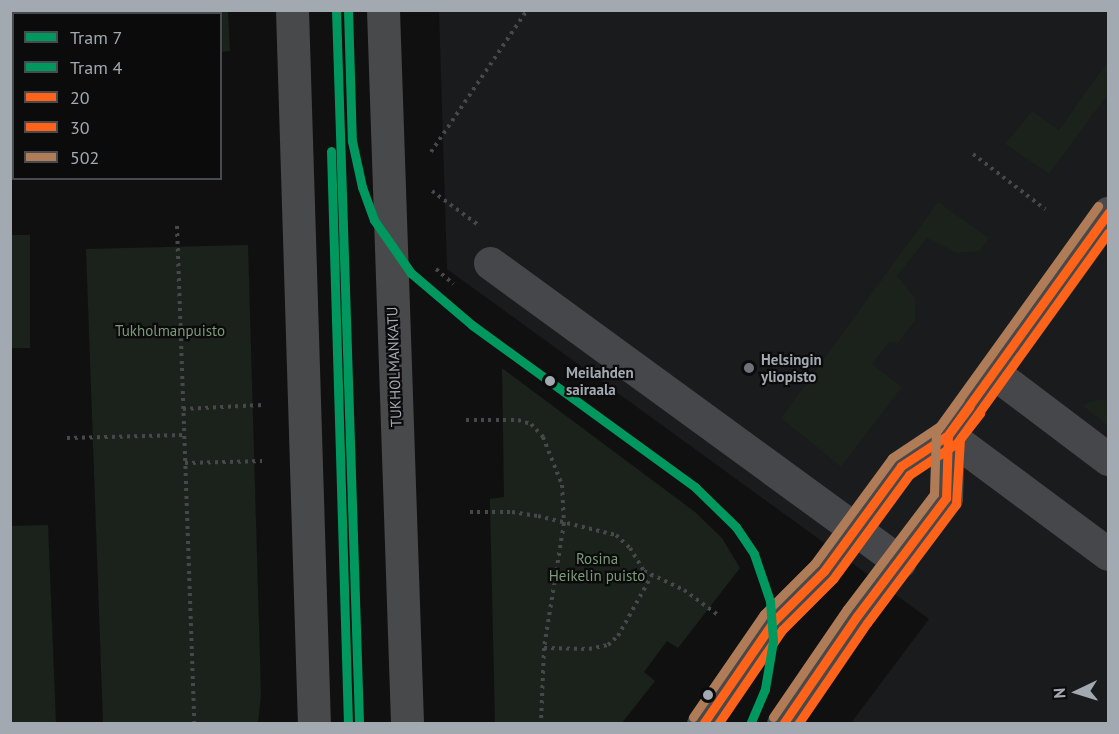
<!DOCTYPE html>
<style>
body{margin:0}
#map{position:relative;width:1119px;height:734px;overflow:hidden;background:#101011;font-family:"PT Sans",sans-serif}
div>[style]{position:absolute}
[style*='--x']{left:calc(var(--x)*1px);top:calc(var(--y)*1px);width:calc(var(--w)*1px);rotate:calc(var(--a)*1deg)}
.built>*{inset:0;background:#1a1b1c}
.green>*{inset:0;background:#1b211b;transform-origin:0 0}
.path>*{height:4px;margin-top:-2px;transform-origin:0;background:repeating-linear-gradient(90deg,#47484b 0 3px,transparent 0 7.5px)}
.minor>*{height:33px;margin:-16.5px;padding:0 16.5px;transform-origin:16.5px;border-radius:16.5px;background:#45474a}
.major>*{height:33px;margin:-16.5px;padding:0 16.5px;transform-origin:16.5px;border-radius:16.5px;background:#48494b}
.bus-1>*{height:9px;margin:-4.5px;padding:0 4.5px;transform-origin:4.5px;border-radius:4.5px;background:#ff6319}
.bus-2>*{height:9px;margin:-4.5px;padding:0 4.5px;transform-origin:4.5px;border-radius:4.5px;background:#ff6319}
.bus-3>*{height:9px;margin:-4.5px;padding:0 4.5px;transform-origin:4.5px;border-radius:4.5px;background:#b07c57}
.tram-1>*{height:9px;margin:-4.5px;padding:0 4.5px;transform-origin:4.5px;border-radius:4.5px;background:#00985f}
.tram-2>*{height:9px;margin:-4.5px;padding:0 4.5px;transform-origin:4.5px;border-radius:4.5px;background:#00985f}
.dots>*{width:16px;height:16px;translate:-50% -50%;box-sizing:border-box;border:3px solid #0b0b0c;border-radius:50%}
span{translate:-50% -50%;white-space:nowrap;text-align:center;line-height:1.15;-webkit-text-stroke:4.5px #0b0b0c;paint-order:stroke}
.park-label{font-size:15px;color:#7d9b7a}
.poi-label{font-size:15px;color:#a2a9b1;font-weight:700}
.left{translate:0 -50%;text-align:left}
.street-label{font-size:15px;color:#a2a9b1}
.stop-label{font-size:15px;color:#a2a9b1;font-weight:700}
.frame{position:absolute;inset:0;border:12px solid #a2a9b1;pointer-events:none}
.legend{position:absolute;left:12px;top:12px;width:210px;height:168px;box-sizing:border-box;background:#0b0b0c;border:2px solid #474a4e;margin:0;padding:8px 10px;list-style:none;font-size:18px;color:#a2a9b1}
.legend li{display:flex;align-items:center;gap:12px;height:30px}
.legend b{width:30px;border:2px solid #474a4e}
.north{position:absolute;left:1047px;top:662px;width:60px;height:60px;-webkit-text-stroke:4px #0b0b0c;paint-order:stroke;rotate:266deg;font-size:16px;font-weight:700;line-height:24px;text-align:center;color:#a2a9b1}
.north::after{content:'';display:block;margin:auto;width:21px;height:27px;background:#a2a9b1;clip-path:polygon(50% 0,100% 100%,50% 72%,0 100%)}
</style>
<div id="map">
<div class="built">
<div style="clip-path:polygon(439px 11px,1108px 11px,1108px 723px,851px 723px,929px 619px,447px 269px)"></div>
</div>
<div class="green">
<div style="clip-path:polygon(10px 11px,228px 11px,230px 51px,221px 52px,220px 14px,14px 14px,13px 61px,11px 61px)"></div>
<div style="clip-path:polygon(1108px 61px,1108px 94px,1049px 174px,1005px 144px,1032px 111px,1059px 130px)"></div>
<div style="clip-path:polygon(938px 202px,989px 238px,980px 251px,957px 253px,927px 238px,897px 276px,915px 298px,915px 321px,898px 343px,889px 342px,872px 364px,902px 387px,841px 467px,781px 418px)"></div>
<div style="left:11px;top:235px;width:19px;height:113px"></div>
<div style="clip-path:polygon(248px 245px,261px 695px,258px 723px,103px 723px,86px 249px)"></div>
<div style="clip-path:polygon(502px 368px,695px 512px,722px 538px,740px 568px,678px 648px,667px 641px,644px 672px,655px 681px,622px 723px,495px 723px,490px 505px,490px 499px,504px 497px)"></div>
<div style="clip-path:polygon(1104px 399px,1108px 402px,1108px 426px,1083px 406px,1088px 402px)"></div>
<div style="clip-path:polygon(48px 525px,56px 723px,11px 723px,11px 526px)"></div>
</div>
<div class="path">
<div style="--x:431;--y:152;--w:171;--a:-55.9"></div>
<div style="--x:973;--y:154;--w:91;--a:37.4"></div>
<div style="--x:432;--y:191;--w:56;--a:36.3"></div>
<div style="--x:177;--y:226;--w:498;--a:88"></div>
<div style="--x:436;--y:269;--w:23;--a:41"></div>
<div style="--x:183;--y:409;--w:80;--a:-2.9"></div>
<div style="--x:466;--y:420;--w:52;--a:0"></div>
<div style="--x:518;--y:420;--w:14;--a:17"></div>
<div style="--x:531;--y:424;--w:18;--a:47"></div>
<div style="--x:543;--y:437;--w:52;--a:68.4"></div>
<div style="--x:562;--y:485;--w:38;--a:87"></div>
<div style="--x:564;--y:523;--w:127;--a:99.1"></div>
<div style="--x:544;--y:648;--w:76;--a:92.3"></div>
<div style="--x:67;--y:438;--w:117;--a:-1.5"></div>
<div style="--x:185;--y:463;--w:77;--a:-1.5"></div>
<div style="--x:470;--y:512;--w:42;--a:0"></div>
<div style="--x:512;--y:512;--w:26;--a:9"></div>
<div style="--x:538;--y:516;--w:80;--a:13.7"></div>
<div style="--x:616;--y:535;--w:19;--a:43"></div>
<div style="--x:630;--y:548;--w:27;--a:59"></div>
<div style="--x:644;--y:571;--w:44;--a:25.4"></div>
<div style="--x:684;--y:590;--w:42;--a:36.3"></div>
<div style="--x:544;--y:648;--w:45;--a:1.3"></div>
<div style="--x:589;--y:649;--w:19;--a:-12"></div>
<div style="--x:608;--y:645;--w:13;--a:-42"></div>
<div style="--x:618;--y:636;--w:70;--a:-60.9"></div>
</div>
<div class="minor">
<div style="--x:490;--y:263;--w:507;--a:36.1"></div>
<div style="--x:994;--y:373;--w:143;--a:37"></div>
<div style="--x:948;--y:435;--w:199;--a:36.6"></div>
</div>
<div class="major">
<div style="--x:292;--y:10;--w:714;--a:88.24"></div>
<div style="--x:383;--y:10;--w:714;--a:88.07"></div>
<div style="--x:703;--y:724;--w:124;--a:-55.5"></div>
<div style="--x:773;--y:622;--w:72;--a:-45"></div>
<div style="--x:824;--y:571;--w:130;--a:-53.7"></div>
<div style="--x:901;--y:466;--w:56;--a:-33.4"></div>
<div style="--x:948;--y:435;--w:274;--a:-54.2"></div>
<div style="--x:783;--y:724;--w:131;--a:-55.6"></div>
<div style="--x:857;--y:616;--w:148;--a:-53"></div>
<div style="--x:946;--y:498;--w:63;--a:-88.2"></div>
</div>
<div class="bus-1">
<div style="--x:703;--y:724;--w:124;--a:-55.5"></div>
<div style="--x:773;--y:622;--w:72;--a:-45"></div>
<div style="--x:824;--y:571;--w:130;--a:-53.7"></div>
<div style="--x:901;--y:466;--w:56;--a:-33.4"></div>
<div style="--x:948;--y:435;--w:274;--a:-54.2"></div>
<div style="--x:783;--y:724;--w:131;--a:-55.6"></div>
<div style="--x:857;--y:616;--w:148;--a:-53"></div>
<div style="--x:946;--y:498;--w:63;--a:-88.2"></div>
<div style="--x:948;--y:435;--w:36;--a:-53"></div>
</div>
<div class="bus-2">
<div style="--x:718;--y:724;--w:114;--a:-55.8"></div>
<div style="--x:782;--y:630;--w:72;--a:-45"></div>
<div style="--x:833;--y:579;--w:129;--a:-53.8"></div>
<div style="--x:909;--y:475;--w:58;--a:-33.7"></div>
<div style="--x:957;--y:443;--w:259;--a:-54.3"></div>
<div style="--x:798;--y:724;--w:122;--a:-55.7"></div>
<div style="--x:867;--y:623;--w:149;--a:-53.2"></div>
<div style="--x:956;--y:504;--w:65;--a:-86.5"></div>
<div style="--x:960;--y:439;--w:33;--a:-52"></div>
</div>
<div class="bus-3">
<div style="--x:693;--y:717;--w:125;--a:-55.4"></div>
<div style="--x:764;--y:614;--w:72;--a:-45"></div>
<div style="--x:815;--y:563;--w:130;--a:-53.7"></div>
<div style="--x:892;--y:458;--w:58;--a:-33.7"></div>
<div style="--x:940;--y:426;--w:271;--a:-54.3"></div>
<div style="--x:773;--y:717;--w:131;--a:-55.6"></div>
<div style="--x:847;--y:609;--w:144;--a:-52.9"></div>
<div style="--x:934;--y:494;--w:62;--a:-88.2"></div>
<div style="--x:936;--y:432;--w:41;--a:-54"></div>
</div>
<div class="tram-1">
<div style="--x:348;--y:10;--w:131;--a:88.3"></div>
<div style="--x:352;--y:141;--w:47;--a:77.7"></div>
<div style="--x:362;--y:187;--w:35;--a:70"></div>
<div style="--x:374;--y:220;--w:65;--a:55.1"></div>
<div style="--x:411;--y:273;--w:80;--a:40.4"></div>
<div style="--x:472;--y:325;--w:276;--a:36"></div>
<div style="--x:695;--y:487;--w:57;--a:44.3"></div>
<div style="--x:736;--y:527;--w:32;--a:56"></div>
<div style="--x:754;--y:554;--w:50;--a:71.2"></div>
<div style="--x:770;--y:601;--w:40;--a:85.7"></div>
<div style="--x:773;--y:641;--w:49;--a:99.5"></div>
<div style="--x:765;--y:689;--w:38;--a:113"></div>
<div style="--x:331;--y:151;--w:573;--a:88.3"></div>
</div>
<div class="tram-2">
<div style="--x:336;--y:10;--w:714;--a:88.15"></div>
</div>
<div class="dots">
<div style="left:749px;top:368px;background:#6f7379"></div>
<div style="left:550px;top:381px;background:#a2a9b1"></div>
<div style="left:708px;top:695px;background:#a2a9b1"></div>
</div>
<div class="park-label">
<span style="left:170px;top:331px">Tukholmanpuisto</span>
<span style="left:597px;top:567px">Rosina<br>Heikelin puisto</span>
</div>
<div class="poi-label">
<span class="left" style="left:761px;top:368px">Helsingin<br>yliopisto</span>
</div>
<div class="street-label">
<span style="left:394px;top:367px;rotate:-92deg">TUKHOLMANKATU</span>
</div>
<div class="stop-label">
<span class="left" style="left:566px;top:381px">Meilahden<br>sairaala</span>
</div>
<div class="frame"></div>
<ul class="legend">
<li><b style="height:8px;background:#00985f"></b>Tram 7</li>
<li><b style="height:8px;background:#00985f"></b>Tram 4</li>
<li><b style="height:8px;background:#ff6319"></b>20</li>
<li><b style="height:8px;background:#ff6319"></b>30</li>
<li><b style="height:8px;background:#b07c57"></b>502</li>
</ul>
<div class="north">N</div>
</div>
